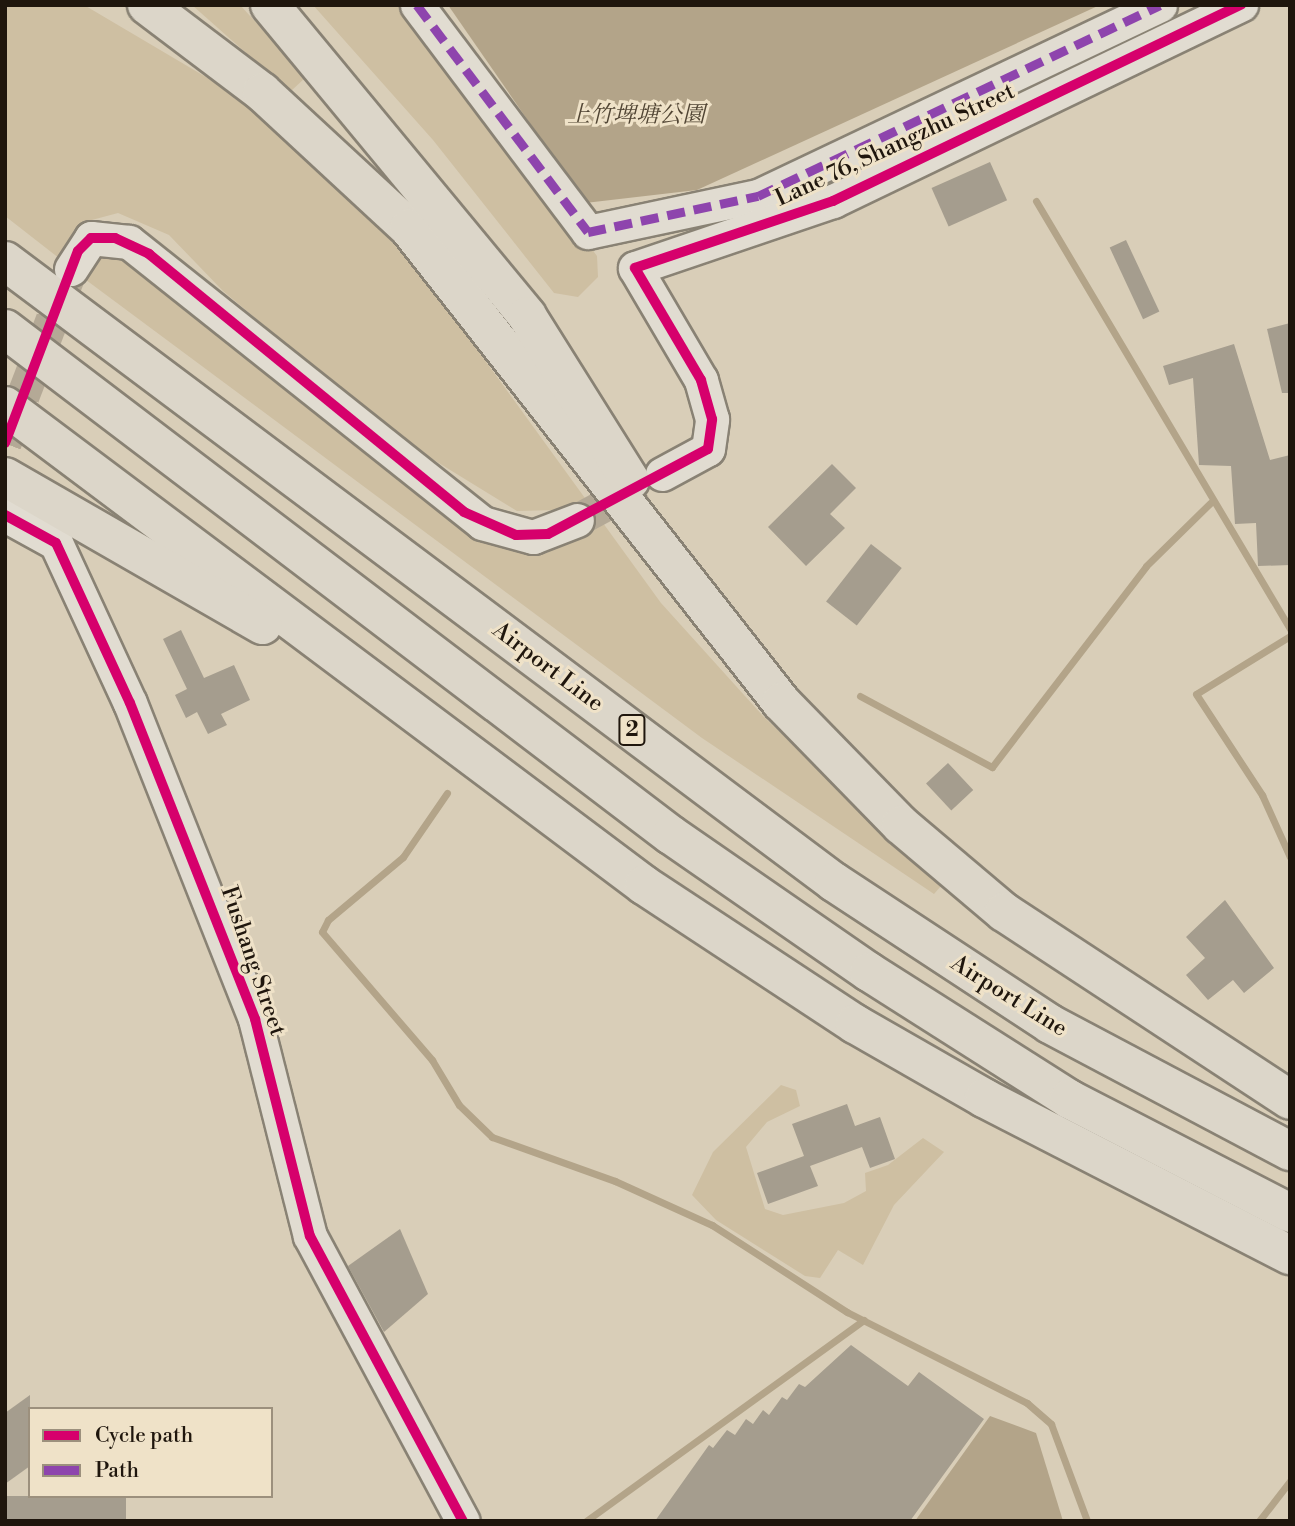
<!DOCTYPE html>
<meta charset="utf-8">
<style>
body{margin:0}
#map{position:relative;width:1295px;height:1526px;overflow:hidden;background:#d9ceb8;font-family:"Libre Bodoni","Noto Serif TC",serif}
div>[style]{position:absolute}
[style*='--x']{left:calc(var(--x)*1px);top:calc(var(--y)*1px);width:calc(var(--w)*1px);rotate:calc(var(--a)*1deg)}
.green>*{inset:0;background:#cebfa2}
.water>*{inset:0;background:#b3a489}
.stream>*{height:7px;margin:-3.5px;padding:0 3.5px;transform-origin:3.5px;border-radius:3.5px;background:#b3a489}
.building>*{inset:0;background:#a59d8e;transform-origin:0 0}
.minor-tunnel>*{height:33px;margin-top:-16.5px;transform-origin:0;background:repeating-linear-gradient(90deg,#b4a996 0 33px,transparent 0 50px)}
.roads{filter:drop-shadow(2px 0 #898274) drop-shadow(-2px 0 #898274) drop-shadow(0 2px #898274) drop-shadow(0 -2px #898274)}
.minor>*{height:33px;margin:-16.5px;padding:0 16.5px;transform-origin:16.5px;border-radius:16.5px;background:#e1dcd1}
.highway>*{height:38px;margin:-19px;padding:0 19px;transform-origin:19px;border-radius:19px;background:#dcd6c9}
.quiet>*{height:9px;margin-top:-4.5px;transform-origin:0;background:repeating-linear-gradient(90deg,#8e44ad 0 18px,transparent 0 27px)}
.cycleway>*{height:10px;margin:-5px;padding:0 5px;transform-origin:5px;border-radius:5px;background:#d6006c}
span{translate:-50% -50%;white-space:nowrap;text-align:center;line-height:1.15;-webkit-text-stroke:6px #efe2c8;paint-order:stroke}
.shield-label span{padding:2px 5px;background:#efe2c8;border:2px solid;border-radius:5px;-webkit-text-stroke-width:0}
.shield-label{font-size:21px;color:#1f160d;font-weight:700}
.park-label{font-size:23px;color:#514534;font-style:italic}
.street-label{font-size:23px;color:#1f160d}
.frame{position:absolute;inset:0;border:7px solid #1f160d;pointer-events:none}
.legend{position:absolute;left:28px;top:1407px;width:245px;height:91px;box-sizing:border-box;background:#efe2c8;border:2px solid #9c907d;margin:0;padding:9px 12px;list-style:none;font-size:21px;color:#1f160d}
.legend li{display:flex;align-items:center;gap:14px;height:35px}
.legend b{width:35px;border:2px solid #9c907d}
</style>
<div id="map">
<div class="green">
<div style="clip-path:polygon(5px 5px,84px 5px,233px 93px,321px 166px,424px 276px,661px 603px,763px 716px,941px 886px,934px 894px,702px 738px,78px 274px,85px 261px,112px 256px,140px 263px,264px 371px,479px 540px,547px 553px,590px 529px,557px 510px,517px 511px,403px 441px,223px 291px,169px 235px,118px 213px,88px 221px,69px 240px,73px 253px,64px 262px,5px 216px)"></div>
<div style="clip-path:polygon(192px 5px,240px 5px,306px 77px,290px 92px)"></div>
<div style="clip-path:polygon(313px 5px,409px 5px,597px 256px,598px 277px,578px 297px,554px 293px,433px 140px)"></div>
<div style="clip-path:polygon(781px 1085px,796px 1090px,800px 1106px,767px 1122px,746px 1147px,765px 1209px,783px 1215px,844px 1203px,866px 1191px,865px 1173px,888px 1165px,923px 1138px,944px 1152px,894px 1205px,863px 1265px,838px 1250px,820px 1278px,805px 1276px,716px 1220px,692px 1195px,713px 1152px)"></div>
</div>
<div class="water">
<div style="clip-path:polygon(448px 5px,1100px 5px,697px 190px,585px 203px)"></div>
<div style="clip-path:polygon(990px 1416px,1036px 1433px,1063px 1521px,915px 1521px)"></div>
</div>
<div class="stream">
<div style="--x:1036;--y:201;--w:498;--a:59.3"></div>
<div style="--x:1290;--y:636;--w:110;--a:148.3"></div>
<div style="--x:1196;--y:694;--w:121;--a:56.8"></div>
<div style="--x:1262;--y:795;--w:68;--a:65.7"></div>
<div style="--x:860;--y:696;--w:150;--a:28.3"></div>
<div style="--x:992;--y:767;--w:253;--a:-52.5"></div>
<div style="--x:1146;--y:566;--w:90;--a:-44.5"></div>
<div style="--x:447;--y:793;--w:78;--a:124.5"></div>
<div style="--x:403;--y:857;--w:98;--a:140"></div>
<div style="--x:328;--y:920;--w:13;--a:117"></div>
<div style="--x:322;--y:932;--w:169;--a:49.3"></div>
<div style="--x:432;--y:1060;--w:52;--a:59"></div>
<div style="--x:459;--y:1105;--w:46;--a:44.1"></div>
<div style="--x:492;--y:1137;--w:131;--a:19.7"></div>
<div style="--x:615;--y:1181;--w:107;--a:24.4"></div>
<div style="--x:712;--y:1225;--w:161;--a:32.8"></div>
<div style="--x:847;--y:1312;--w:202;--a:26.8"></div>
<div style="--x:1027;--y:1403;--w:32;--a:41"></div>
<div style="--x:1051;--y:1424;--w:103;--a:69.6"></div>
<div style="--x:586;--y:1521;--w:343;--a:-35.9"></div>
<div style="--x:1259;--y:1521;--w:51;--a:-52.2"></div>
</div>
<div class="building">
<div style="left:990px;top:162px;width:42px;height:64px;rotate:66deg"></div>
<div style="left:1126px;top:240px;width:79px;height:18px;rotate:65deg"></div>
<div style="clip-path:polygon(1290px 323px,1290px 393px,1282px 393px,1267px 329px)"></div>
<div style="clip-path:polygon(1234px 344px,1270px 460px,1290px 455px,1290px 565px,1258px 566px,1256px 523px,1235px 524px,1231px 466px,1199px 465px,1193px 378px,1169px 385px,1163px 366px)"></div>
<div style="clip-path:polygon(832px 464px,856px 488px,830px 514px,845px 528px,806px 566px,768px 527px)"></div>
<div style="left:871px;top:544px;width:39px;height:73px;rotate:38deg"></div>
<div style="clip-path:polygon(181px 630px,204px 678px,234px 665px,250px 700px,221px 714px,227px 725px,208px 734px,197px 712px,186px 718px,175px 695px,187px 689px,163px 639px)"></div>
<div style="left:948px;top:763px;width:37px;height:30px;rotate:47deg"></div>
<div style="clip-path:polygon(1225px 900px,1274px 968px,1244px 993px,1233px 980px,1208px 1000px,1186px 975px,1205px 958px,1186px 937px)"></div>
<div style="clip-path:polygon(847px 1104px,855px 1126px,880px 1117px,895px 1159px,870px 1168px,862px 1147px,810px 1166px,818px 1186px,768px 1204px,757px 1173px,804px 1156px,792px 1124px)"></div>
<div style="clip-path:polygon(400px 1229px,428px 1294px,384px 1332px,348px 1266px)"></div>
<div style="clip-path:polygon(851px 1345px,908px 1386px,919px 1372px,984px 1419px,910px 1521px,655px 1521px,709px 1445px,713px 1448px,727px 1430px,735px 1435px,746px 1419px,753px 1424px,763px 1410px,769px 1415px,782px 1397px,787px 1400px,799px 1384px,805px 1387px)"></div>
<div style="clip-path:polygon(30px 1395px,30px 1466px,5px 1484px,5px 1413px)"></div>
<div style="left:5px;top:1496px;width:121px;height:25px"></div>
</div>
<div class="minor-tunnel">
<div style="--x:5;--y:443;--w:177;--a:-69.1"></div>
<div style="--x:577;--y:520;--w:74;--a:-28.3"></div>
</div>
<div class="roads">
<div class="minor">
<div style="--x:417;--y:5;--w:284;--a:53"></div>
<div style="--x:588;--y:232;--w:174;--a:-12"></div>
<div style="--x:758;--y:196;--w:445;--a:-25.4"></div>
<div style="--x:71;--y:269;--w:37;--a:-57"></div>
<div style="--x:91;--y:238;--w:38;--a:6"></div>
<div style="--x:129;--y:242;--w:451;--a:38.5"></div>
<div style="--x:482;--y:523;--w:53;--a:15.4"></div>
<div style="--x:533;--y:537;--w:47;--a:-21.1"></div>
<div style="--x:662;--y:474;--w:52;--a:-28.5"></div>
<div style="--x:708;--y:449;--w:30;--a:-82"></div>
<div style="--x:712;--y:419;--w:41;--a:-105.8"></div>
<div style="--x:701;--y:380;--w:130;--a:-120.5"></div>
<div style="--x:635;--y:268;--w:209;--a:-18.7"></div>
<div style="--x:833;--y:201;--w:453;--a:-25.7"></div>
<div style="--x:5;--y:515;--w:58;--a:28.8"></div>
<div style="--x:56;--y:543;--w:176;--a:65.2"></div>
<div style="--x:130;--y:703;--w:340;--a:68.4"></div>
<div style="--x:255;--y:1019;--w:224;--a:75.8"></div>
<div style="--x:310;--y:1236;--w:323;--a:61.8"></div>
</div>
<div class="highway">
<div style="--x:147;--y:5;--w:144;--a:37.1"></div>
<div style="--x:262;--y:92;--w:200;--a:42.8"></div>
<div style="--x:409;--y:228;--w:603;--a:51.87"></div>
<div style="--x:781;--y:702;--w:172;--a:45.7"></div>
<div style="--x:901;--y:825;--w:135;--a:40.2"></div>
<div style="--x:1004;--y:912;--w:342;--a:33.3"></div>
<div style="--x:270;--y:5;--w:403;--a:50.4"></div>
<div style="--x:527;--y:316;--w:194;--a:57.9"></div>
<div style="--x:5;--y:261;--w:1036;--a:36.84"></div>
<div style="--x:834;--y:882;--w:258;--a:33.3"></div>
<div style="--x:1050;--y:1024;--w:272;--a:27.9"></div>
<div style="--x:5;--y:329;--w:836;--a:37.23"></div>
<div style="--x:671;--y:835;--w:241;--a:34.7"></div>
<div style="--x:869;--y:972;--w:237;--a:32.4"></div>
<div style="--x:1069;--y:1099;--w:249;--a:27.3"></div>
<div style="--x:5;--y:406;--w:799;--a:36.86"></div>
<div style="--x:644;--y:885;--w:253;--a:33.4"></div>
<div style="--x:855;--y:1024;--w:149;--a:29.8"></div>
<div style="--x:984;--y:1098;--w:344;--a:27.2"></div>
<div style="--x:5;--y:477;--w:297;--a:29.9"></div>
</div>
</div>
<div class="quiet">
<div style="--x:417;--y:5;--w:284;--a:53"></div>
<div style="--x:588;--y:232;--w:174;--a:-12"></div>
<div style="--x:758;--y:196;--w:445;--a:-25.4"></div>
</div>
<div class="cycleway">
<div style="--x:5;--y:443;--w:205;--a:-69.2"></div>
<div style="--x:78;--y:251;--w:18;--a:-45"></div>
<div style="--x:91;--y:238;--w:24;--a:0"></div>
<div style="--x:115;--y:238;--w:38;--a:25"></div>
<div style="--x:149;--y:254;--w:407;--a:39.3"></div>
<div style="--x:464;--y:512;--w:57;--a:23.9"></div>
<div style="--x:516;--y:535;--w:32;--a:-2"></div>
<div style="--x:548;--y:534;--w:181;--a:-28"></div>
<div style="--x:708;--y:449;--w:30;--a:-82"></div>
<div style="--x:712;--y:419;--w:41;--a:-105.8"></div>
<div style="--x:701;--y:380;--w:130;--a:-120.5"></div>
<div style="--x:635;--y:268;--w:209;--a:-18.7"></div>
<div style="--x:833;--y:201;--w:453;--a:-25.7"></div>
<div style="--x:5;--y:515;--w:58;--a:28.8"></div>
<div style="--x:56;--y:543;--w:176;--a:65.2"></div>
<div style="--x:130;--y:703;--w:340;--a:68.4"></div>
<div style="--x:255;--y:1019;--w:224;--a:75.8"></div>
<div style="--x:310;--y:1236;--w:323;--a:61.8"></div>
</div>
<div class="shield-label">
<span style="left:632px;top:730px">2</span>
</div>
<div class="park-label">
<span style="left:636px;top:115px">上竹埤塘公園</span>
</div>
<div class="street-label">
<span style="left:895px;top:145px;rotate:-25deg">Lane 76, Shangzhu Street</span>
<span style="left:548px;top:667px;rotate:37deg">Airport Line</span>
<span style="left:253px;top:961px;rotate:71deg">Fushang Street</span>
<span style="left:1009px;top:996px;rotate:32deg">Airport Line</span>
</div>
<div class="frame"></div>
<ul class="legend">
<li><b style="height:9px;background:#d6006c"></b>Cycle path</li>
<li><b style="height:9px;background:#8e44ad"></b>Path</li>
</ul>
</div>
